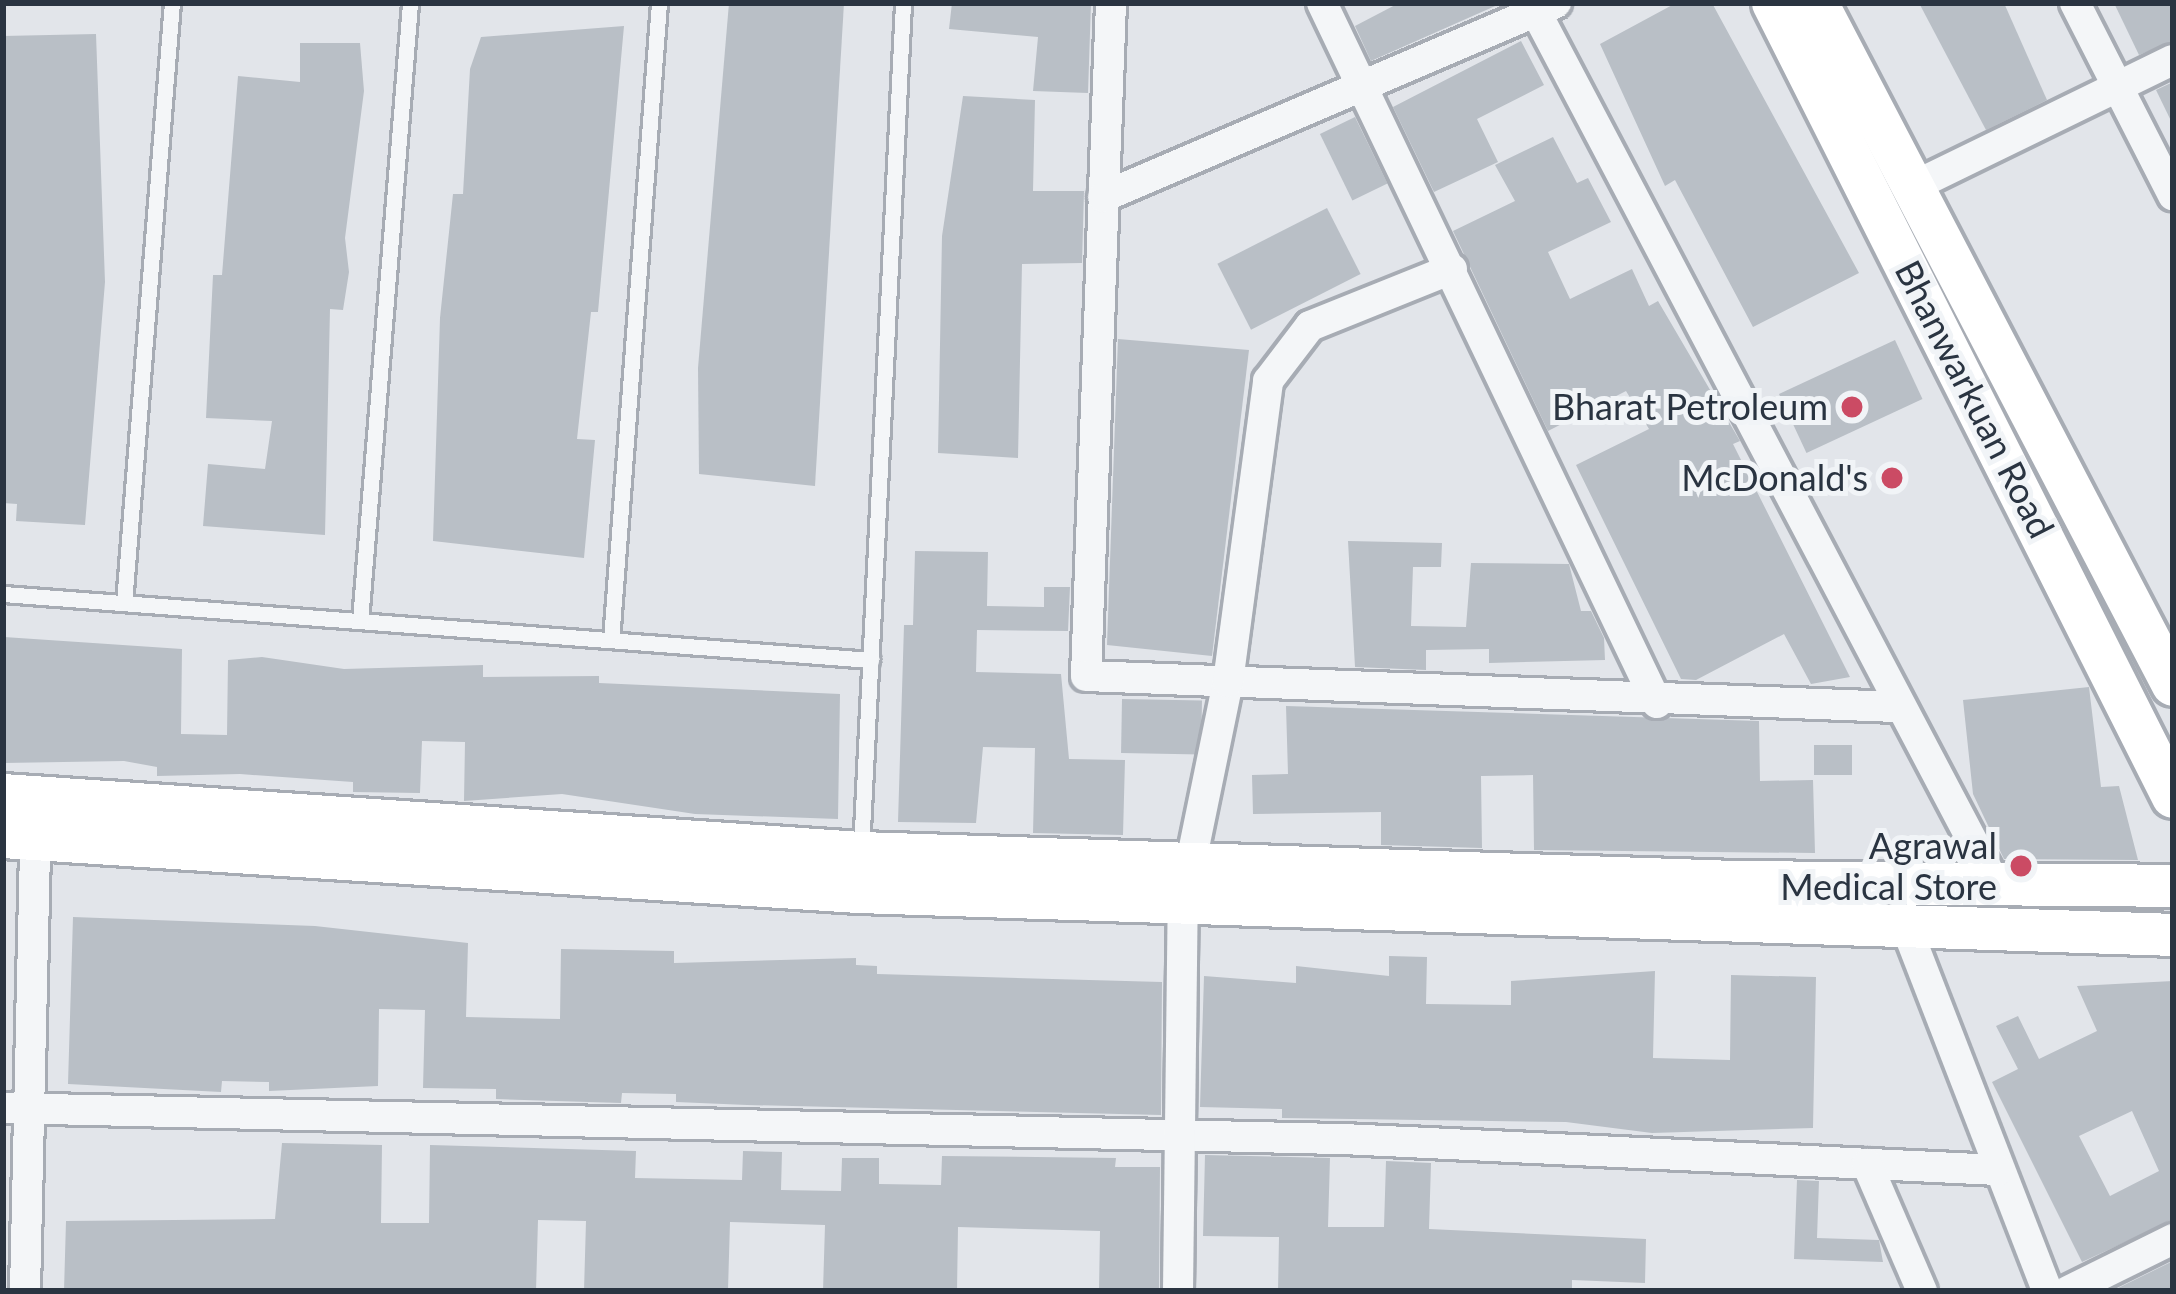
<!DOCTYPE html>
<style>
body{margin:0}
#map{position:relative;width:2176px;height:1294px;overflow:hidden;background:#e2e5ea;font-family:Lato,sans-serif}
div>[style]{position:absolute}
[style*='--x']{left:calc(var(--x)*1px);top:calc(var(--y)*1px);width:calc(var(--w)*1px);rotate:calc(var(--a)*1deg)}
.building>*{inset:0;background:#b9bfc6;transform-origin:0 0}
.roads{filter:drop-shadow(3px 0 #a7acb4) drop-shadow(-3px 0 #a7acb4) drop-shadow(0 3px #a7acb4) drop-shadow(0 -3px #a7acb4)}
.lane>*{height:15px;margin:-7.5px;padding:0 7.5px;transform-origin:7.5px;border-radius:7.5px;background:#f4f6f8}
.street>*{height:30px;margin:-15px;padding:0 15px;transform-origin:15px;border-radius:15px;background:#f4f6f8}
.secondary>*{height:42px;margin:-21px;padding:0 21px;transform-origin:21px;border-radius:21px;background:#fff}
.dots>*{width:33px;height:33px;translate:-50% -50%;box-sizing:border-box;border:6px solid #f1f4f7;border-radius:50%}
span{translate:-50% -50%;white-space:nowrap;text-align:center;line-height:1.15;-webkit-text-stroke:10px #f1f4f7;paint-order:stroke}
.street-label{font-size:36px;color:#2a3441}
.poi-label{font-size:36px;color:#2a3441}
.right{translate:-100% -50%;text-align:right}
.frame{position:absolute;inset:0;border:6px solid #2a3441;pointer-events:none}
</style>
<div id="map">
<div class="building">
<div style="clip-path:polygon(729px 3px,844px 3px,815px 486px,699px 474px,698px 368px)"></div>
<div style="clip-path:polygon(952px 3px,1091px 3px,1088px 93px,1033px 91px,1038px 37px,949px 29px)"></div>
<div style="clip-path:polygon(1399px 3px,1502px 3px,1371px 61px,1355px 26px)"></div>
<div style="clip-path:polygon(1676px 3px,1712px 3px,1859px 273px,1753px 327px,1675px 180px,1665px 186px,1600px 44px)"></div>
<div style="clip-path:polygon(1919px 3px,2004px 3px,2047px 100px,1986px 130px)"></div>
<div style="clip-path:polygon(2114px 3px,2173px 3px,2173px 41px,2139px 55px)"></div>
<div style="clip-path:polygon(624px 26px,598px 312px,591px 312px,577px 439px,595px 440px,584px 558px,433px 541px,440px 318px,453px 194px,463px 194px,470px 69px,481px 37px)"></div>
<div style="clip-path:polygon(96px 34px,105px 282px,85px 525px,16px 521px,17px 504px,3px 503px,3px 36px)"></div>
<div style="clip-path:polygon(1521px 41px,1544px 85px,1477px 119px,1498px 162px,1434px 192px,1393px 107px)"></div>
<div style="clip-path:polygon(300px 43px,360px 43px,364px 91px,345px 238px,349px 272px,343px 310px,330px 309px,325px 535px,203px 526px,208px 464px,265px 469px,272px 421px,206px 418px,213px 275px,222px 275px,238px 76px,300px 82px)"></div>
<div style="clip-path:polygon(2173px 82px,2173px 125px,2156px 90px)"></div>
<div style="clip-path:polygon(963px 96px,1035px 100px,1033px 191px,1084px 191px,1082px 263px,1022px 264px,1018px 458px,938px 453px,942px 236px)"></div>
<div style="left:1355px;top:117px;width:74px;height:39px;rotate:64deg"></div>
<div style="clip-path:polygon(1553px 137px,1577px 183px,1588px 178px,1611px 222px,1548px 252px,1570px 299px,1632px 269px,1649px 306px,1658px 301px,1740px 441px,1733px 444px,1850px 677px,1811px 684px,1784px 634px,1696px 680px,1681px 679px,1576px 465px,1649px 429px,1626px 391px,1548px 431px,1453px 231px,1515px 201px,1495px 165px)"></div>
<div style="left:1327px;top:208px;width:74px;height:123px;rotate:63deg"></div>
<div style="clip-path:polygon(1118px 339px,1249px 350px,1212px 656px,1107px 645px)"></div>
<div style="left:1895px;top:340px;width:65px;height:128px;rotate:65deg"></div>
<div style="clip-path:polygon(1348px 541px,1442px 543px,1441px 567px,1413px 567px,1411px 626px,1466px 627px,1471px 563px,1569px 564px,1581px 611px,1591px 611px,1604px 638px,1605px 660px,1489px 663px,1489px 649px,1426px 650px,1426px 670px,1355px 667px)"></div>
<div style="clip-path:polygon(915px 551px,988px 552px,987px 606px,1044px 607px,1044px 587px,1070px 587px,1068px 631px,977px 630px,976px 672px,1061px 674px,1069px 759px,1125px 760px,1123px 835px,1033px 833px,1035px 748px,983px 747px,976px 823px,898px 822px,904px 625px,913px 625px)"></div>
<div style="clip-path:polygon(4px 637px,182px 649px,181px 734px,227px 735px,228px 660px,262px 657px,344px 669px,483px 665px,483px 677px,599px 676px,599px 683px,840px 694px,838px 819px,695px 814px,562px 794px,464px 801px,465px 742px,422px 741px,420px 793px,353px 792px,353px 782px,240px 774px,157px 776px,157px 767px,124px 761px,3px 763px)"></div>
<div style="clip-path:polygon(2089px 687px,2101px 787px,2119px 786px,2138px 860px,2004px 859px,1973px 794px,1963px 700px)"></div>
<div style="left:1122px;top:699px;width:80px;height:54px;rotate:1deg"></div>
<div style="clip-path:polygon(1286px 706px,1759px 721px,1760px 781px,1813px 780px,1815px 853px,1534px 850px,1533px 775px,1481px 776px,1482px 848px,1381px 845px,1381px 812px,1253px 814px,1252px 775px,1288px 774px)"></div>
<div style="left:1814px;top:745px;width:38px;height:30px"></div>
<div style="clip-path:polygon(73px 917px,315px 926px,468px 943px,466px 1017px,560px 1019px,561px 949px,674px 951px,674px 963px,856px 958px,856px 965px,877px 966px,877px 974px,1162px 982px,1161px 1115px,747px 1105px,676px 1102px,676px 1094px,622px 1093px,621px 1103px,496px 1099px,496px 1089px,423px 1088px,425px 1010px,379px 1009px,378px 1086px,269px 1091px,269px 1082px,222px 1081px,221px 1092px,68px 1084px)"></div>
<div style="clip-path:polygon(1389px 956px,1427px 957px,1426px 1004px,1511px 1005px,1511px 981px,1655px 971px,1653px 1058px,1730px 1060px,1731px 975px,1816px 977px,1813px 1128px,1652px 1133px,1566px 1122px,1282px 1118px,1282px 1109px,1200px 1107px,1204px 976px,1296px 983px,1296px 966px,1389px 976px)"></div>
<div style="clip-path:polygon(evenodd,2173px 981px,2173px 1220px,2082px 1262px,1992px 1082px,2018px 1069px,1996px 1026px,2018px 1016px,2039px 1059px,2097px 1031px,2077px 986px,2173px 981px,2132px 1111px,2159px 1171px,2110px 1196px,2079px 1136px,2132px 1111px)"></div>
<div style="clip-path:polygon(282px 1143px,382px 1145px,381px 1223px,429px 1223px,430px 1145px,636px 1151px,635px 1178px,742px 1180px,743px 1151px,782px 1152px,781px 1190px,841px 1191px,842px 1158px,879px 1158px,879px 1184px,941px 1185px,942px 1156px,1116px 1158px,1115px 1167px,1160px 1167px,1159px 1291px,1099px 1291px,1100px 1231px,958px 1227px,957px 1291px,823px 1291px,825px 1225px,730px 1222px,728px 1290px,584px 1291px,586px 1221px,538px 1220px,536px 1291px,64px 1291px,66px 1221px,275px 1219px)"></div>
<div style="clip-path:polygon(1205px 1155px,1330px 1158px,1328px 1227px,1384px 1227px,1386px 1161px,1431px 1163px,1429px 1229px,1646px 1239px,1645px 1283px,1572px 1280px,1572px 1291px,1278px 1291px,1279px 1237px,1203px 1236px)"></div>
<div style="clip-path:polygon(1797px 1180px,1819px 1181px,1817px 1238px,1879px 1240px,1883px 1262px,1794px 1259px)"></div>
<div style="clip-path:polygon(2173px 1261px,2173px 1291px,2112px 1291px)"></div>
</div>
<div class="roads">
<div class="lane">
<div style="--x:3;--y:594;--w:871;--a:4.35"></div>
<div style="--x:124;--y:603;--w:602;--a:-85.43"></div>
<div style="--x:360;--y:621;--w:620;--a:-85.37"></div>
<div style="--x:611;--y:640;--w:639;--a:-85.69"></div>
<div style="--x:861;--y:850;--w:848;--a:-87.16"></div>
</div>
<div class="street">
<div style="--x:1111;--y:3;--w:673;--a:92.13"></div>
<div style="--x:1086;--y:676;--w:811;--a:2.19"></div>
<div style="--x:1322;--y:3;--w:776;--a:64.43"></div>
<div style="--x:2075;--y:3;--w:216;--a:63"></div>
<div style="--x:1536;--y:12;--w:988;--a:62.24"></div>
<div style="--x:1910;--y:188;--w:292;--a:-26"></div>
<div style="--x:1103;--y:197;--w:493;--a:-23.2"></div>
<div style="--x:1905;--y:924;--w:394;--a:68.8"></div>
<div style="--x:3;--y:1108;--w:1340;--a:1.33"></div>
<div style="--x:1343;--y:1139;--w:656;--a:2.71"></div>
<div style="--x:1867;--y:1164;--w:138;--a:66.6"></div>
<div style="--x:25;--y:1291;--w:451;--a:-88.7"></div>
<div style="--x:1178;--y:1291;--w:390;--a:-89.3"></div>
<div style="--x:1183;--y:901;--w:224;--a:-78.4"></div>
<div style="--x:1228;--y:682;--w:304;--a:-82.4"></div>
<div style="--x:1268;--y:381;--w:69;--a:-52.6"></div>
<div style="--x:1310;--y:326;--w:153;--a:-21.9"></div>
<div style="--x:2068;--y:1291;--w:117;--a:-26.3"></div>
</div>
<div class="secondary">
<div style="--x:1773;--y:3;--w:889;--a:63.26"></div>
<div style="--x:1817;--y:3;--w:769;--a:62.44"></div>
<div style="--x:3;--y:795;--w:860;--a:3.87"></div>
<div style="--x:861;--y:853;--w:874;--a:1.9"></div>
<div style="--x:1735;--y:882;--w:438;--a:0.5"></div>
<div style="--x:3;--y:837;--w:858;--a:3.68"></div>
<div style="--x:859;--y:892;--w:1315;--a:1.87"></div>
</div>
</div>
<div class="dots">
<div style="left:1852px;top:407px;background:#cb4b64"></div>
<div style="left:1892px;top:478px;background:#cb4b64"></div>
<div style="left:2021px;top:866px;background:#cb4b64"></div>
</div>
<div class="street-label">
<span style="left:1975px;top:399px;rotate:63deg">Bhanwarkuan Road</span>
</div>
<div class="poi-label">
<span class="right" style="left:1828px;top:407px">Bharat Petroleum</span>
<span class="right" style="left:1868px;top:478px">McDonald's</span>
<span class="right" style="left:1997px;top:866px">Agrawal<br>Medical Store</span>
</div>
<div class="frame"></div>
</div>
